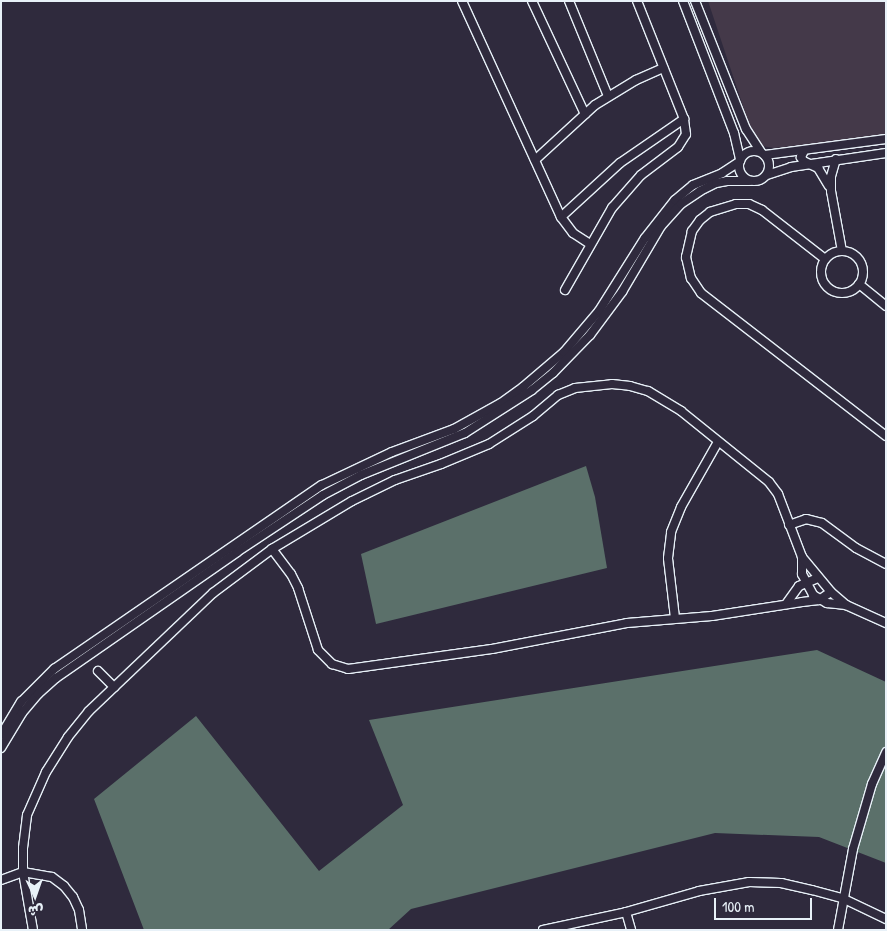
<!DOCTYPE html>
<meta charset="utf-8">
<style>
body{margin:0}
#map{position:relative;width:887px;height:931px;overflow:hidden;background:#2f2a3d;font-family:"Patrick Hand","Playpen Sans Arabic",sans-serif}
div>[style]{position:absolute}
[style*='--x']{left:calc(var(--x)*1px);top:calc(var(--y)*1px);width:calc(var(--w)*1px);rotate:calc(var(--a)*1deg)}
.built>*{inset:0;background:#443949}
.green>*{inset:0;background:#5b706a}
.roads{filter:drop-shadow(1px 0 #e8f1f8) drop-shadow(-1px 0 #e8f1f8) drop-shadow(0 1px #e8f1f8) drop-shadow(0 -1px #e8f1f8)}
.street>*{height:8px;margin:-4px;padding:0 4px;transform-origin:4px;border-radius:4px;background:#2f2a3d}
.street>.ring{margin:-4px;padding:0;box-sizing:content-box;background:none;border:8px solid #2f2a3d;border-radius:50%}
span{translate:-50% -50%;white-space:nowrap;text-align:center;line-height:1.15;-webkit-text-stroke:4px #2f2a3d;paint-order:stroke}
.frame{position:absolute;inset:0;border:2px solid #e8f1f8;pointer-events:none}
.north{position:absolute;left:10px;top:871px;width:50px;height:50px;-webkit-text-stroke:4px #2f2a3d;paint-order:stroke;rotate:177deg;font-size:14px;font-weight:700;line-height:20px;text-align:center;color:#e8f1f8}
.north::after{content:'';display:block;margin:auto;width:18px;height:22px;background:#e8f1f8;clip-path:polygon(50% 0,100% 100%,50% 72%,0 100%)}
.scale{position:absolute;left:714px;top:898px;width:98px;height:22px;box-sizing:border-box;border:2px solid #e8f1f8;border-top:0;padding-left:6px;font-size:15px;line-height:18px;white-space:nowrap;color:#e8f1f8;-webkit-text-stroke:4px #2f2a3d;paint-order:stroke}
</style>
<div id="map">
<div class="built">
<div style="clip-path:polygon(708px 1px,886px 1px,886px 136px,774px 148px,762px 146px,754px 139px)"></div>
</div>
<div class="green">
<div style="clip-path:polygon(586px 466px,595px 497px,607px 568px,376px 624px,361px 554px)"></div>
<div style="clip-path:polygon(817px 650px,886px 682px,886px 863px,819px 837px,715px 833px,411px 909px,388px 930px,144px 930px,94px 799px,196px 716px,319px 871px,403px 805px,369px 720px)"></div>
</div>
<div class="roads">
<div class="street">
<div style="--x:462;--y:1;--w:238;--a:65.4"></div>
<div style="--x:561;--y:217;--w:20;--a:53"></div>
<div style="--x:573;--y:233;--w:20;--a:33"></div>
<div style="--x:532;--y:1;--w:125;--a:64.9"></div>
<div style="--x:569;--y:1;--w:103;--a:67.7"></div>
<div style="--x:683;--y:1;--w:142;--a:68.9"></div>
<div style="--x:734;--y:133;--w:28;--a:77"></div>
<div style="--x:695;--y:1;--w:138;--a:68.3"></div>
<div style="--x:746;--y:129;--w:27;--a:57"></div>
<div class="ring" style="left:739px;top:151px;width:22px;height:22px"></div>
<div style="--x:804;--y:151;--w:7;--a:117"></div>
<div style="--x:801;--y:157;--w:4;--a:63"></div>
<div style="--x:803;--y:161;--w:17;--a:25"></div>
<div style="--x:818;--y:168;--w:21;--a:59"></div>
<div style="--x:765;--y:155;--w:122;--a:-7.5"></div>
<div style="--x:836;--y:159;--w:19;--a:106"></div>
<div style="--x:831;--y:177;--w:14;--a:90"></div>
<div style="--x:831;--y:191;--w:61;--a:79.6"></div>
<div style="--x:535;--y:160;--w:81;--a:-42.5"></div>
<div style="--x:595;--y:105;--w:48;--a:-31.4"></div>
<div style="--x:636;--y:80;--w:30;--a:-24"></div>
<div style="--x:767;--y:175;--w:25;--a:-18"></div>
<div style="--x:791;--y:167;--w:96;--a:-8.4"></div>
<div style="--x:561;--y:217;--w:80;--a:-42.5"></div>
<div style="--x:620;--y:163;--w:78;--a:-34.5"></div>
<div class="ring" style="left:821px;top:251px;width:34px;height:34px"></div>
<div style="--x:825;--y:259;--w:80;--a:-142.1"></div>
<div style="--x:762;--y:210;--w:14;--a:-155"></div>
<div style="--x:749;--y:204;--w:13;--a:180"></div>
<div style="--x:736;--y:204;--w:27;--a:163"></div>
<div style="--x:710;--y:212;--w:13;--a:141"></div>
<div style="--x:700;--y:220;--w:14;--a:126"></div>
<div style="--x:692;--y:231;--w:27;--a:103"></div>
<div style="--x:686;--y:257;--w:22;--a:77"></div>
<div style="--x:691;--y:278;--w:18;--a:56"></div>
<div style="--x:701;--y:293;--w:234;--a:37.7"></div>
<div style="--x:859;--y:284;--w:35;--a:39"></div>
<div style="--x:565;--y:290;--w:95;--a:-60.2"></div>
<div style="--x:612;--y:208;--w:44;--a:-48.7"></div>
<div style="--x:641;--y:175;--w:46;--a:-37.1"></div>
<div style="--x:678;--y:147;--w:15;--a:-58"></div>
<div style="--x:686;--y:134;--w:15;--a:-98"></div>
<div style="--x:684;--y:119;--w:127;--a:-111.7"></div>
<div style="--x:789;--y:525;--w:18;--a:-19"></div>
<div style="--x:806;--y:519;--w:16;--a:14"></div>
<div style="--x:822;--y:523;--w:42;--a:36.3"></div>
<div style="--x:856;--y:548;--w:34;--a:28"></div>
<div style="--x:272;--y:549;--w:31;--a:53"></div>
<div style="--x:291;--y:574;--w:16;--a:63"></div>
<div style="--x:298;--y:588;--w:65;--a:72.1"></div>
<div style="--x:318;--y:650;--w:20;--a:45"></div>
<div style="--x:332;--y:664;--w:17;--a:17"></div>
<div style="--x:348;--y:669;--w:145;--a:-7.9"></div>
<div style="--x:492;--y:649;--w:137;--a:-10.9"></div>
<div style="--x:627;--y:623;--w:85;--a:-4.7"></div>
<div style="--x:712;--y:616;--w:91;--a:-8.8"></div>
<div style="--x:802;--y:602;--w:17;--a:-7"></div>
<div style="--x:819;--y:600;--w:14;--a:-34"></div>
<div style="--x:802;--y:557;--w:17;--a:90"></div>
<div style="--x:802;--y:574;--w:24;--a:62"></div>
<div style="--x:813;--y:595;--w:16;--a:30"></div>
<div style="--x:827;--y:603;--w:19;--a:6"></div>
<div style="--x:786;--y:604;--w:22;--a:-54"></div>
<div style="--x:799;--y:586;--w:21;--a:-23"></div>
<div style="--x:675;--y:618;--w:60;--a:-96.7"></div>
<div style="--x:668;--y:558;--w:26;--a:-83"></div>
<div style="--x:671;--y:532;--w:27;--a:-68"></div>
<div style="--x:681;--y:507;--w:75;--a:-60.4"></div>
<div style="--x:98;--y:671;--w:23;--a:45"></div>
<div style="--x:1;--y:735;--w:39;--a:-59"></div>
<div style="--x:21;--y:702;--w:47;--a:-45"></div>
<div style="--x:54;--y:669;--w:325;--a:-34.5"></div>
<div style="--x:322;--y:485;--w:77;--a:-25.2"></div>
<div style="--x:392;--y:452;--w:66;--a:-20.4"></div>
<div style="--x:454;--y:429;--w:54;--a:-29"></div>
<div style="--x:501;--y:403;--w:27;--a:-36"></div>
<div style="--x:523;--y:387;--w:54;--a:-40.5"></div>
<div style="--x:564;--y:352;--w:54;--a:-49.5"></div>
<div style="--x:599;--y:311;--w:86;--a:-57.8"></div>
<div style="--x:645;--y:238;--w:48;--a:-51.7"></div>
<div style="--x:675;--y:200;--w:23;--a:-40"></div>
<div style="--x:693;--y:185;--w:31;--a:-22"></div>
<div style="--x:722;--y:173;--w:20;--a:-33"></div>
<div style="--x:1;--y:748;--w:41;--a:-59"></div>
<div style="--x:22;--y:713;--w:25;--a:-50"></div>
<div style="--x:38;--y:694;--w:24;--a:-42"></div>
<div style="--x:56;--y:678;--w:221;--a:-34.8"></div>
<div style="--x:237;--y:552;--w:103;--a:-33.5"></div>
<div style="--x:323;--y:495;--w:43;--a:-27.8"></div>
<div style="--x:361;--y:475;--w:112;--a:-22"></div>
<div style="--x:465;--y:433;--w:80;--a:-32.7"></div>
<div style="--x:532;--y:390;--w:27;--a:-39"></div>
<div style="--x:553;--y:373;--w:53;--a:-45.8"></div>
<div style="--x:590;--y:335;--w:54;--a:-53.3"></div>
<div style="--x:622;--y:292;--w:77;--a:-59.4"></div>
<div style="--x:661;--y:226;--w:30;--a:-48"></div>
<div style="--x:681;--y:204;--w:23;--a:-34"></div>
<div style="--x:700;--y:191;--w:18;--a:-27"></div>
<div style="--x:716;--y:183;--w:11;--a:-10"></div>
<div style="--x:727;--y:181;--w:22;--a:0"></div>
<div style="--x:1;--y:880;--w:23;--a:-20"></div>
<div style="--x:23;--y:872;--w:29;--a:10"></div>
<div style="--x:52;--y:877;--w:15;--a:37"></div>
<div style="--x:64;--y:886;--w:14;--a:51"></div>
<div style="--x:73;--y:897;--w:14;--a:65"></div>
<div style="--x:79;--y:910;--w:20;--a:81"></div>
<div style="--x:626;--y:912;--w:19;--a:74"></div>
<div style="--x:33;--y:930;--w:59;--a:-99.8"></div>
<div style="--x:23;--y:872;--w:24;--a:-90"></div>
<div style="--x:23;--y:848;--w:33;--a:-83"></div>
<div style="--x:27;--y:815;--w:47;--a:-66.2"></div>
<div style="--x:46;--y:772;--w:41;--a:-57.8"></div>
<div style="--x:68;--y:737;--w:33;--a:-51"></div>
<div style="--x:89;--y:711;--w:171;--a:-43.6"></div>
<div style="--x:213;--y:593;--w:74;--a:-36.7"></div>
<div style="--x:272;--y:549;--w:93;--a:-31"></div>
<div style="--x:352;--y:501;--w:48;--a:-26"></div>
<div style="--x:395;--y:480;--w:49;--a:-19.2"></div>
<div style="--x:441;--y:464;--w:52;--a:-22.6"></div>
<div style="--x:489;--y:444;--w:52;--a:-32.5"></div>
<div style="--x:533;--y:416;--w:33;--a:-40"></div>
<div style="--x:558;--y:395;--w:18;--a:-22"></div>
<div style="--x:575;--y:388;--w:37;--a:-6"></div>
<div style="--x:612;--y:384;--w:18;--a:6"></div>
<div style="--x:630;--y:386;--w:19;--a:16"></div>
<div style="--x:648;--y:391;--w:39;--a:31"></div>
<div style="--x:681;--y:411;--w:113;--a:38.9"></div>
<div style="--x:769;--y:482;--w:15;--a:53"></div>
<div style="--x:778;--y:494;--w:67;--a:69.1"></div>
<div style="--x:802;--y:557;--w:45;--a:50.4"></div>
<div style="--x:831;--y:592;--w:20;--a:41"></div>
<div style="--x:846;--y:605;--w:44;--a:24.2"></div>
<div style="--x:543;--y:930;--w:85;--a:-12.2"></div>
<div style="--x:626;--y:912;--w:76;--a:-16"></div>
<div style="--x:699;--y:891;--w:51;--a:-10.2"></div>
<div style="--x:749;--y:882;--w:32;--a:2"></div>
<div style="--x:781;--y:883;--w:32;--a:13"></div>
<div style="--x:812;--y:890;--w:31;--a:15"></div>
<div style="--x:842;--y:898;--w:49;--a:25.5"></div>
<div style="--x:838;--y:930;--w:82;--a:-79.5"></div>
<div style="--x:853;--y:849;--w:68;--a:-73.7"></div>
<div style="--x:872;--y:784;--w:35;--a:-66"></div>
</div>
</div>
<div class="frame"></div>
<div class="north">ش</div>
<div class="scale">100 m</div>
</div>
